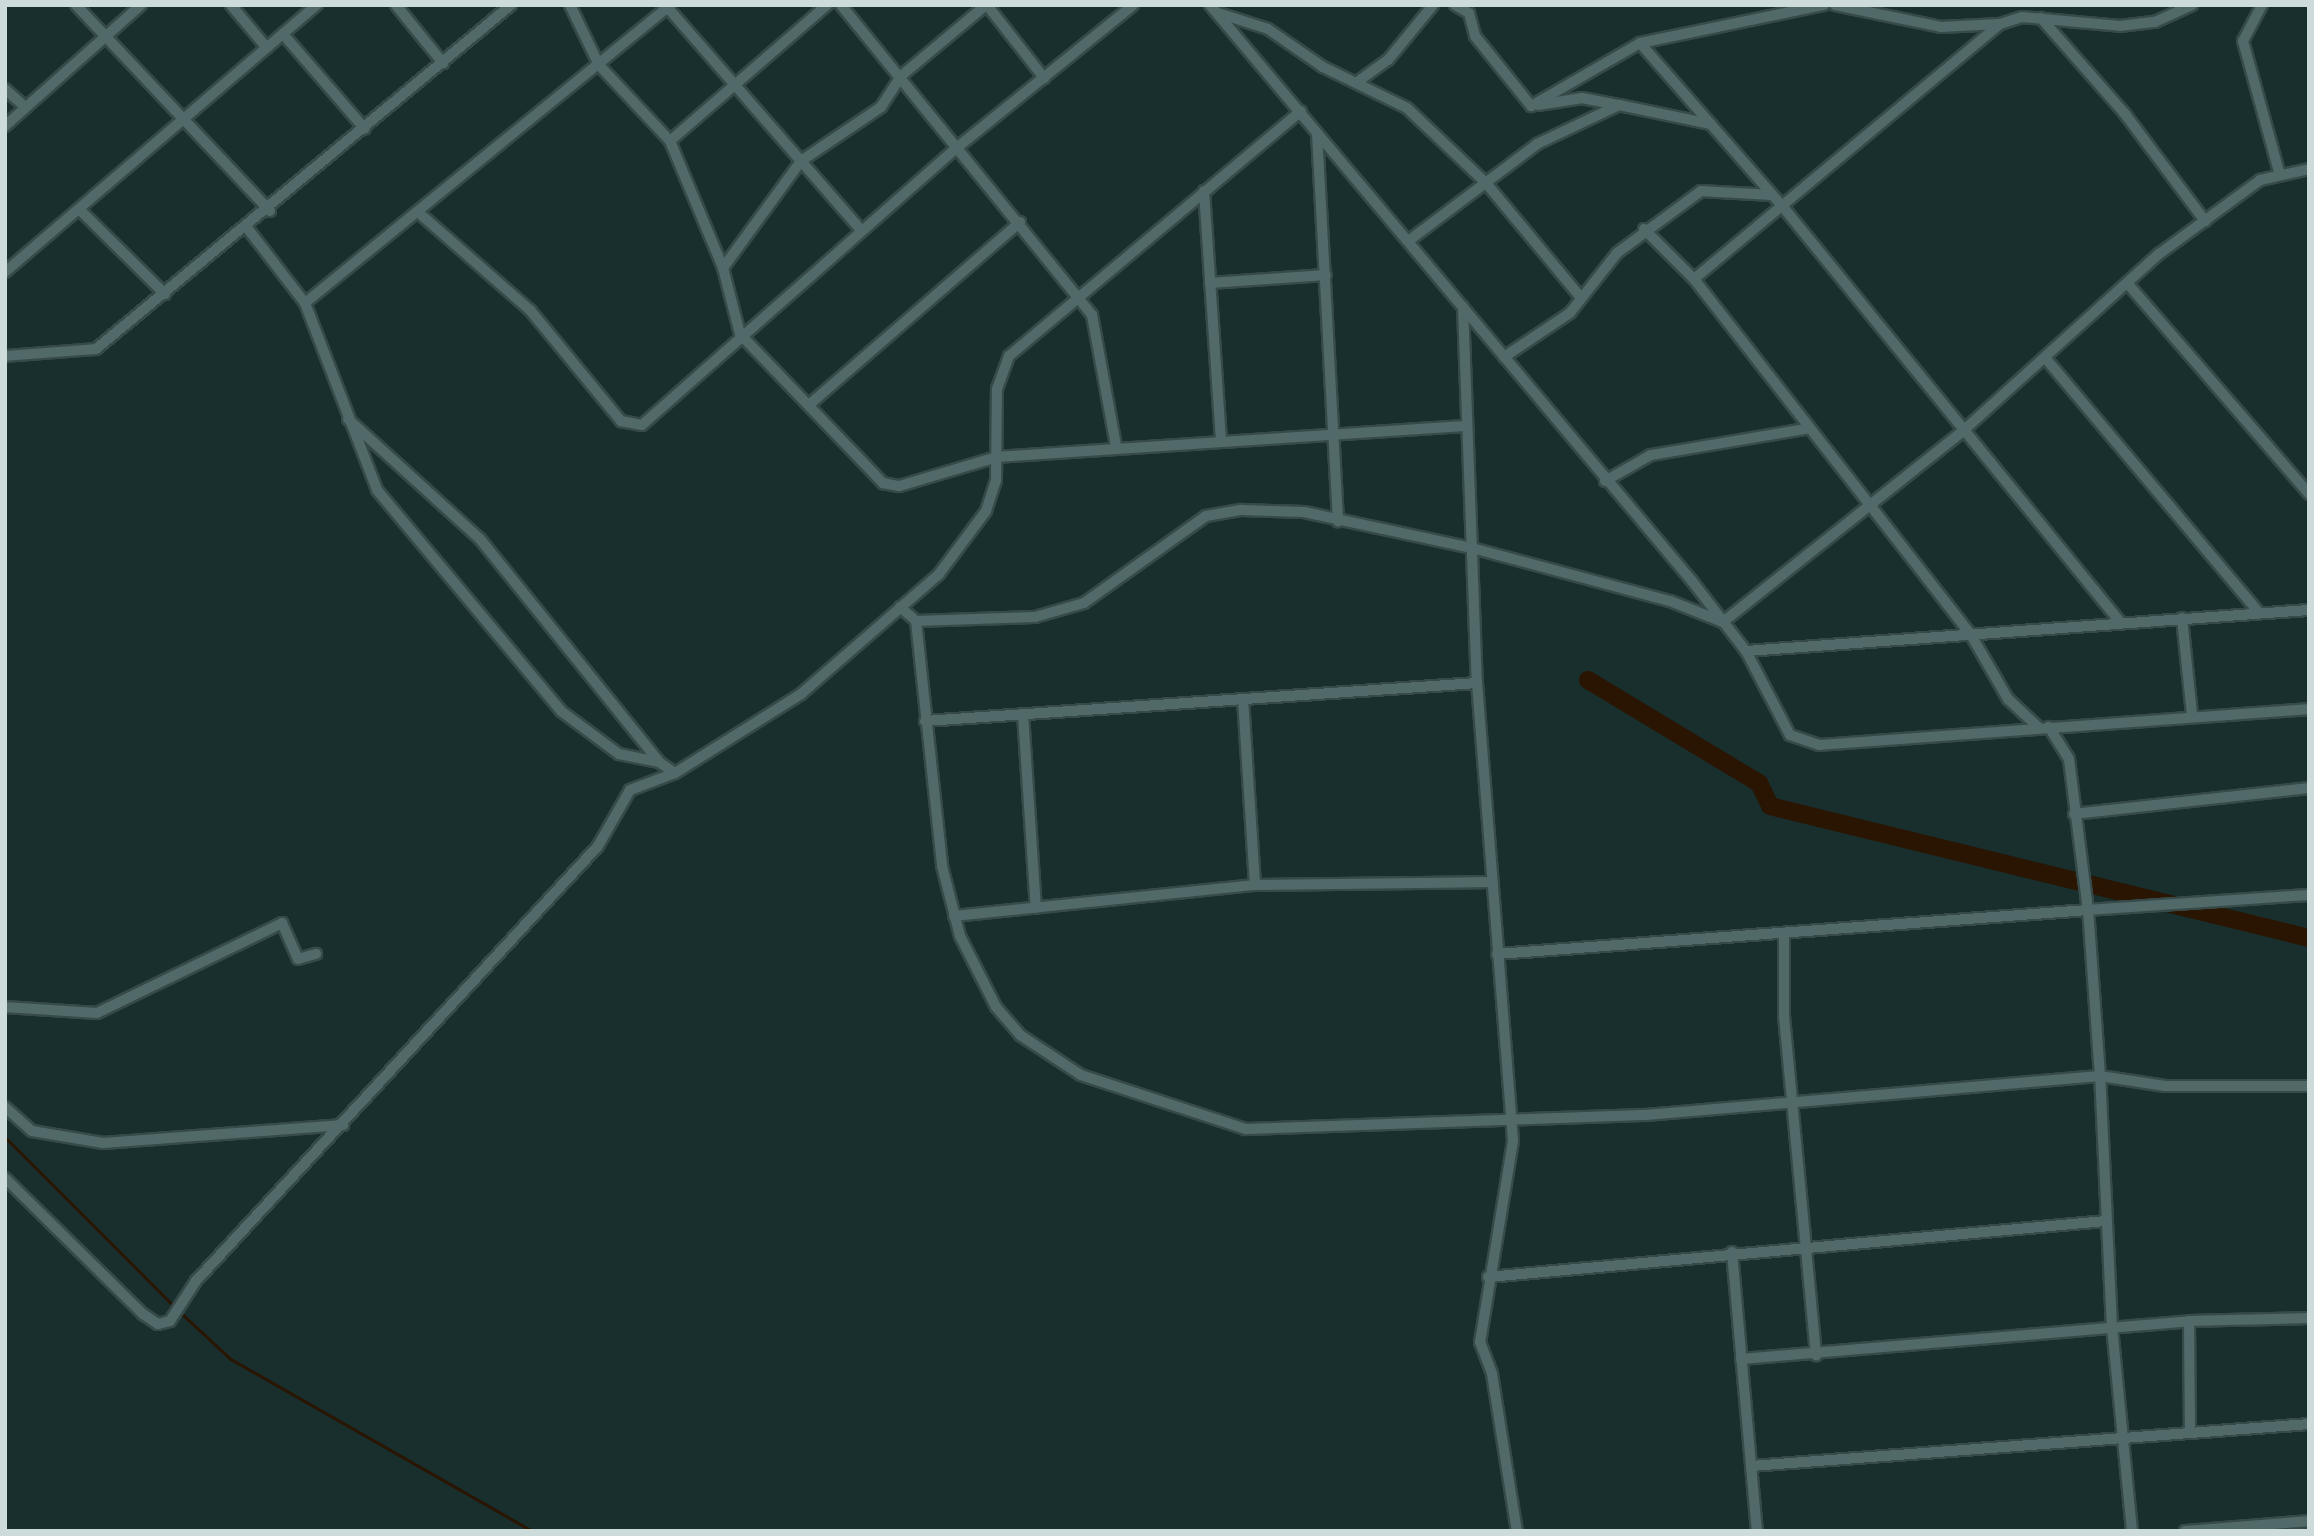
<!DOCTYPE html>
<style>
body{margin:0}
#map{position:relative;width:2314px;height:1536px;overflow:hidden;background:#182f2e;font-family:Montserrat,sans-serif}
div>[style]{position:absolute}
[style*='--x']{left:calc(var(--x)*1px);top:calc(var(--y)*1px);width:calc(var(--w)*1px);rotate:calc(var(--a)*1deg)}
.stream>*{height:2.5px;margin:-1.25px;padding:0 1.25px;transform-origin:1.25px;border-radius:1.25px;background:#2a1502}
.river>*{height:18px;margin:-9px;padding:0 9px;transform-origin:9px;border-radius:9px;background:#2a1502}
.roads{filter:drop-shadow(2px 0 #364a49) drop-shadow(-2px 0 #364a49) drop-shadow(0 2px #364a49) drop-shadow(0 -2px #364a49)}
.minor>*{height:10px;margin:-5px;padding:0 5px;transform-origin:5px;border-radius:5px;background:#516a69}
span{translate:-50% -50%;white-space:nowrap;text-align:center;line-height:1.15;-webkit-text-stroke:7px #0e2524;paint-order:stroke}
.frame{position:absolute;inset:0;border:7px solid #cddbda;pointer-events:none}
</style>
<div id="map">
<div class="stream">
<div style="--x:5;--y:1137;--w:240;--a:45"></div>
<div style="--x:180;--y:1312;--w:69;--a:42.7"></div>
<div style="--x:231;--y:1359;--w:348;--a:29.7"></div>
</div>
<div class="river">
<div style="--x:1588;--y:680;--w:200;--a:31.1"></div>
<div style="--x:1759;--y:783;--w:25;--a:64"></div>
<div style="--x:1770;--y:806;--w:555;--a:13.76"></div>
</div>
<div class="roads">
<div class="minor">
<div style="--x:76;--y:5;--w:283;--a:46.7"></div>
<div style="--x:231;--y:5;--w:56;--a:50.1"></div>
<div style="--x:396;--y:5;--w:75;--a:51"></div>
<div style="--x:570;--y:5;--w:67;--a:64.2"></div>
<div style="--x:599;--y:65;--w:104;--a:46.9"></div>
<div style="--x:670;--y:141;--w:138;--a:67.3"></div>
<div style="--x:723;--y:268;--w:68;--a:75.6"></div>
<div style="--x:740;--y:334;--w:207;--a:46.2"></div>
<div style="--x:883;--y:483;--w:16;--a:11"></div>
<div style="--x:899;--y:486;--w:102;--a:-16.5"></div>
<div style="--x:997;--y:457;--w:471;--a:-3.8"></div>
<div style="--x:841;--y:5;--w:399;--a:51"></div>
<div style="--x:1092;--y:315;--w:133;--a:79.6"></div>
<div style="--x:987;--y:5;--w:93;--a:52"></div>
<div style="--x:1210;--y:5;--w:751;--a:50.08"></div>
<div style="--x:1692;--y:581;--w:88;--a:52.4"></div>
<div style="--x:1746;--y:651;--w:95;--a:62.4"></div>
<div style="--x:1790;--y:735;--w:31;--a:19"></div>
<div style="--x:1819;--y:745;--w:491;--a:-4.2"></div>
<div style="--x:1455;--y:5;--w:16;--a:30"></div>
<div style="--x:1469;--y:13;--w:24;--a:75"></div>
<div style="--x:1475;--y:36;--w:90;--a:51.3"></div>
<div style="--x:1835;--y:5;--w:108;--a:11.7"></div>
<div style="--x:1941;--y:27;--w:58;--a:-3"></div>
<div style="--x:2262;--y:5;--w:41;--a:117.8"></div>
<div style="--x:2243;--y:41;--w:139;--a:74.6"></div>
<div style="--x:668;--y:8;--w:294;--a:49"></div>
<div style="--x:1218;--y:13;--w:52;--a:17.7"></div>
<div style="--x:1268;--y:29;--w:67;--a:34.6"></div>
<div style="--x:1323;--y:67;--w:93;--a:26"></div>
<div style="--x:1407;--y:108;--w:109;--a:43.5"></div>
<div style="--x:1486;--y:183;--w:149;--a:50.4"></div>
<div style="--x:2041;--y:18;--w:128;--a:48.8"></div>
<div style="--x:2125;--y:114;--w:134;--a:53.2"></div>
<div style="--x:283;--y:34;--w:125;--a:49.2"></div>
<div style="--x:1640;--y:43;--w:218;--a:48.9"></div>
<div style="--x:1783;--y:207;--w:536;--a:50.91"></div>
<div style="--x:1360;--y:80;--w:34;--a:-36"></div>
<div style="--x:1388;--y:60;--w:71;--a:-50.7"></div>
<div style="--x:5;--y:89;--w:27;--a:42"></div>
<div style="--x:1538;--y:105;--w:45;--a:-9"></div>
<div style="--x:1582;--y:98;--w:38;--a:11"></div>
<div style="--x:1531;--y:106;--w:126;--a:-30"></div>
<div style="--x:1640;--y:43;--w:188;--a:-11.7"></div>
<div style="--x:5;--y:126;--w:182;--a:-41.7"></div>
<div style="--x:1317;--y:133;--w:389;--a:86.9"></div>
<div style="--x:670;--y:141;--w:208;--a:-40.9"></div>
<div style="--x:1204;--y:191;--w:249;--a:86.1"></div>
<div style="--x:79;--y:209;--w:121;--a:44.7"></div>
<div style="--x:418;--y:212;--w:149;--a:41.2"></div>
<div style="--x:530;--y:310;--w:144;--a:50.7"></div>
<div style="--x:621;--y:421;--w:21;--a:11"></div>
<div style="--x:642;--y:425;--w:422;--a:-41.4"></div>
<div style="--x:959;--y:146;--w:224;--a:-39"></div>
<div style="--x:248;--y:229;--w:93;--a:52.4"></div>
<div style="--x:305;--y:303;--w:471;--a:-39.2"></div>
<div style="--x:1644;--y:229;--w:71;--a:45"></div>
<div style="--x:1694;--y:279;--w:451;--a:52.1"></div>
<div style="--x:1971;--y:635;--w:74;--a:60"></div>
<div style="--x:2008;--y:699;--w:41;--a:43"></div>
<div style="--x:1411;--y:239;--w:158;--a:-37"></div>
<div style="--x:1537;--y:144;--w:91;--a:-25.4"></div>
<div style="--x:1619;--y:105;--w:94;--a:11.7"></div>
<div style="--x:723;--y:268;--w:132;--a:-53.9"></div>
<div style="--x:801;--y:161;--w:97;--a:-34"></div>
<div style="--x:881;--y:107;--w:37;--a:-57"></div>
<div style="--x:901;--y:76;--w:111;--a:-39.9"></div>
<div style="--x:5;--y:272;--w:411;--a:-40.6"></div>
<div style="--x:1694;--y:279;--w:398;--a:-39.8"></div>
<div style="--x:2000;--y:24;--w:23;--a:-18"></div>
<div style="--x:2022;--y:17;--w:98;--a:5.2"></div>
<div style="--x:2120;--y:26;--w:35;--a:-7"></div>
<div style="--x:2155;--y:22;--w:41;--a:-24.7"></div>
<div style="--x:1210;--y:283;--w:116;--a:-3.9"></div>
<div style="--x:2128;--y:284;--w:277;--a:49.2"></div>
<div style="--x:305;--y:303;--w:200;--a:68.9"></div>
<div style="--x:377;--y:490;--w:288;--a:50.2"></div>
<div style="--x:561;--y:711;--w:72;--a:36.6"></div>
<div style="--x:619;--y:754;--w:41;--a:11.3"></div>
<div style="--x:659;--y:762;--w:19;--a:35"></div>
<div style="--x:1463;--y:307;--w:376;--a:87.9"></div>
<div style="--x:1477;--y:683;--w:459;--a:85.5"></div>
<div style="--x:1513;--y:1141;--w:204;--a:99.3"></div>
<div style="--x:1480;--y:1342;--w:34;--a:69"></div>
<div style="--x:1492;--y:1374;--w:159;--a:81"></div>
<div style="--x:5;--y:356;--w:91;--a:-4.4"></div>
<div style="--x:96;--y:349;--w:539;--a:-39.66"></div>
<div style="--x:1504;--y:357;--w:79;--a:-33.7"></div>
<div style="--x:1570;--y:313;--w:76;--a:-51.9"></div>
<div style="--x:1617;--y:253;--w:104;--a:-36.4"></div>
<div style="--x:1701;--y:191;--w:71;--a:3.2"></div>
<div style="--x:2047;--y:360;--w:330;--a:50"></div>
<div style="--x:810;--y:404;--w:278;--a:-40.9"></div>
<div style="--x:348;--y:419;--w:178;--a:42.3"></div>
<div style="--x:480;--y:539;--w:286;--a:51.2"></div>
<div style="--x:1605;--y:481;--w:53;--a:-29.5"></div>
<div style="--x:1651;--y:455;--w:161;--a:-9.6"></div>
<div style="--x:900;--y:607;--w:21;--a:41"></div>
<div style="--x:916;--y:621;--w:246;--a:83.9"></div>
<div style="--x:942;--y:866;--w:72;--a:75.6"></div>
<div style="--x:960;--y:936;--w:80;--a:63.1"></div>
<div style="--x:996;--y:1007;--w:37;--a:49"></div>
<div style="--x:1020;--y:1035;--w:73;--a:33.3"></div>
<div style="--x:1081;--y:1075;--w:173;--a:18.2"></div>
<div style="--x:1245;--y:1129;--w:400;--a:-2"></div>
<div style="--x:1645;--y:1115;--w:457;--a:-4.9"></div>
<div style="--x:2100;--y:1076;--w:166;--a:-94.1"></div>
<div style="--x:2088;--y:910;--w:222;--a:-3.9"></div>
<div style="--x:2182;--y:618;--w:97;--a:84.1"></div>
<div style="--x:916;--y:621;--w:119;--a:-1.9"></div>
<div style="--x:1035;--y:617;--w:51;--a:-15.9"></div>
<div style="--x:1084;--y:603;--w:150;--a:-35.5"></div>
<div style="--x:1206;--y:516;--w:36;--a:-10"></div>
<div style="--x:1241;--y:510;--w:63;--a:1.8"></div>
<div style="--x:1304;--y:512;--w:172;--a:12.1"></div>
<div style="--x:1472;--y:548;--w:205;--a:15"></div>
<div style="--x:1670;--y:601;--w:57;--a:21.6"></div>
<div style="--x:1723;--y:622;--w:308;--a:-38.5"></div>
<div style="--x:1964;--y:430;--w:263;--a:-42.1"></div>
<div style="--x:2159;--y:254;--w:125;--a:-36.2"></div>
<div style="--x:2260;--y:180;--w:50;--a:-12.7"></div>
<div style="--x:1746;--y:651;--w:564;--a:-4.17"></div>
<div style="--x:1243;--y:699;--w:186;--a:86.3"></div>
<div style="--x:1023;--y:714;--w:194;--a:86.2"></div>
<div style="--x:925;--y:721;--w:553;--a:-3.94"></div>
<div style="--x:2074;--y:814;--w:236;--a:-6.3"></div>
<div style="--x:954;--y:916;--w:303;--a:-5.9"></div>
<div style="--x:1255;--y:885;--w:236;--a:-0.7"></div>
<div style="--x:1784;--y:935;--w:81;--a:90"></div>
<div style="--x:1784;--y:1016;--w:341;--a:84.6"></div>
<div style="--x:1497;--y:954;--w:593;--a:-4.26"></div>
<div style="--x:2088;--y:910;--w:152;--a:-97.2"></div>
<div style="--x:2069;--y:759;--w:38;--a:-122"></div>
<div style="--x:5;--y:1007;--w:92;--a:3.7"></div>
<div style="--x:97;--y:1013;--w:206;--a:-25.9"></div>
<div style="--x:282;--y:923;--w:39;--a:66"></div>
<div style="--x:298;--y:959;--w:19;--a:-16"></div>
<div style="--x:5;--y:1107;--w:36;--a:42"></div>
<div style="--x:32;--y:1131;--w:72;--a:9.6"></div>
<div style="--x:103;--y:1143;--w:241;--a:-4.3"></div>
<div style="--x:5;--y:1178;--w:194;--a:44.6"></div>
<div style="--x:143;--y:1314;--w:18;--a:34"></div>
<div style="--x:158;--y:1324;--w:12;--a:-14"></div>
<div style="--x:170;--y:1321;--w:48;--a:-57"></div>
<div style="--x:196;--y:1281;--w:592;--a:-47.26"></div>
<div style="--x:598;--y:846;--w:64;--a:-60.3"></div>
<div style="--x:630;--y:790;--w:48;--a:-20.7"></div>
<div style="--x:675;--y:773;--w:149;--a:-32.1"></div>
<div style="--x:801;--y:694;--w:183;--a:-41"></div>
<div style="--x:939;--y:574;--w:79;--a:-53.3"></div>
<div style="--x:986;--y:511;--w:32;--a:-72"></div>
<div style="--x:996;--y:481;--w:92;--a:-89.4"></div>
<div style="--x:997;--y:389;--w:35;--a:-70"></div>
<div style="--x:1009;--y:356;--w:381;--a:-40"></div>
<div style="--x:1732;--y:1252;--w:280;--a:84.9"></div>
<div style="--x:1488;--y:1277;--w:621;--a:-5.18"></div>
<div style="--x:2189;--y:1321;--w:112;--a:89.5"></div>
<div style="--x:1741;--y:1359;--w:450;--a:-4.8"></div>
<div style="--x:2189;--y:1321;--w:120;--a:-1.4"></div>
<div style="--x:1751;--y:1466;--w:560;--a:-4.3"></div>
<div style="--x:2132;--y:1531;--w:204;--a:-95.6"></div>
<div style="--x:2112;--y:1328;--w:252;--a:-92.7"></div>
<div style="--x:2100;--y:1076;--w:66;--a:8.7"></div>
<div style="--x:2165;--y:1086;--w:144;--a:0"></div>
<div style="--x:2185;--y:1531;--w:124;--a:-4.6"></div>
</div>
</div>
<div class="frame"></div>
</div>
